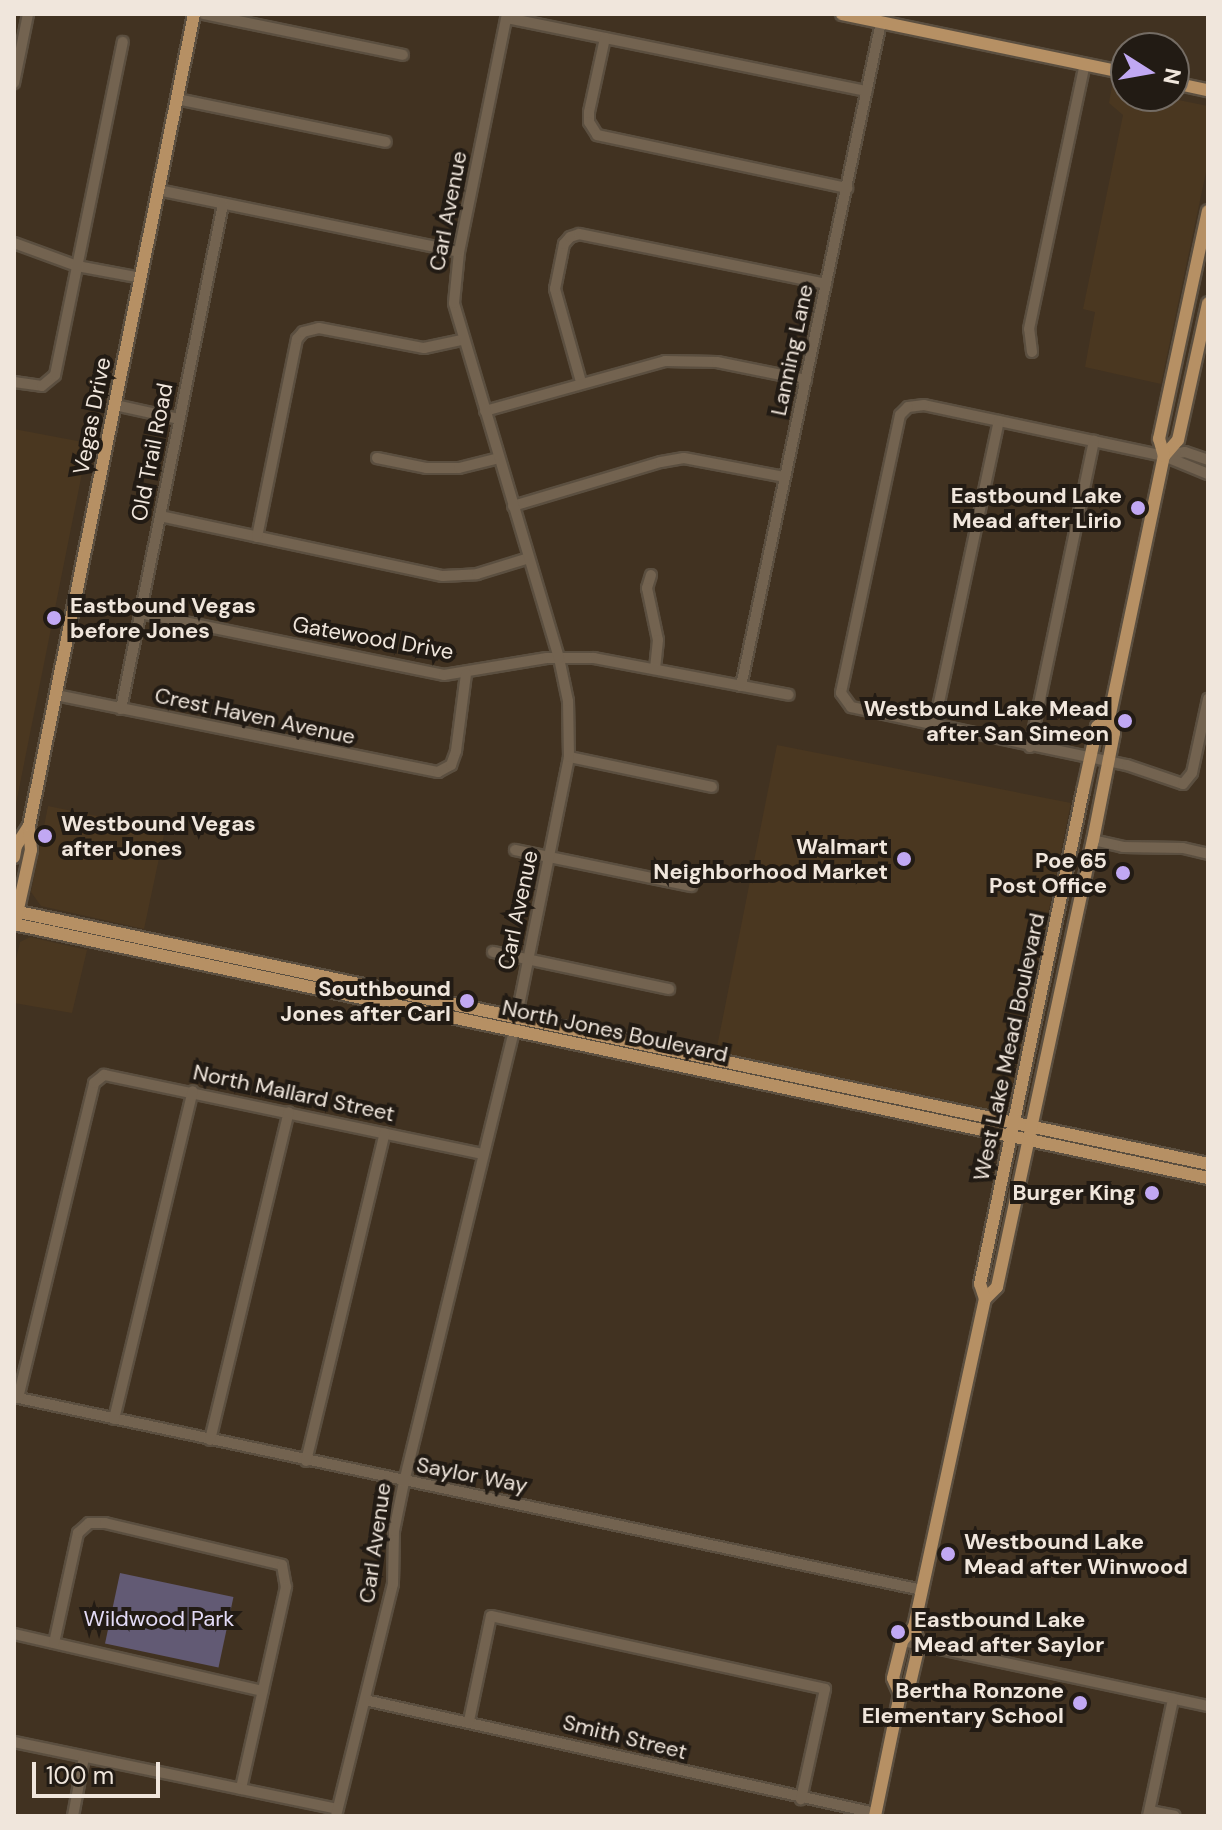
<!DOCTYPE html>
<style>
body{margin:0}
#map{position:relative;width:1222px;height:1830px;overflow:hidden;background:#413221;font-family:"DM Sans",sans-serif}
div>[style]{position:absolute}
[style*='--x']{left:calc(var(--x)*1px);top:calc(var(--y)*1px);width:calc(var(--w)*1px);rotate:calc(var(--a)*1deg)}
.built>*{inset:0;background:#4a3720}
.green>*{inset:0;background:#625a74;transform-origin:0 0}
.roads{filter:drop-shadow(2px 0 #5b4f40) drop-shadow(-2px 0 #5b4f40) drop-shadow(0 2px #5b4f40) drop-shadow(0 -2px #5b4f40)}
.minor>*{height:10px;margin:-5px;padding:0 5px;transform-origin:5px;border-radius:5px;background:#736350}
.major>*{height:12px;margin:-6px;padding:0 6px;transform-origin:6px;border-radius:6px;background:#b69064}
.dots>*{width:22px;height:22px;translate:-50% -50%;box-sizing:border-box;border:4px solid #221b14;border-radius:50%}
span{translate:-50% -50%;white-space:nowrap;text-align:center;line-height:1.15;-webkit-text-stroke:8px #221b14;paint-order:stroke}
.street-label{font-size:22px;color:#f0e6dc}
.poi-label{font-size:22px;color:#f0e6dc;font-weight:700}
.right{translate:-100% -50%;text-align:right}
.left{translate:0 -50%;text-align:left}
.park-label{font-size:22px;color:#e3dbf6}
.frame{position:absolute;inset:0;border:16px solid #f0e6dc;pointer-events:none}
.north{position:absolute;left:1110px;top:32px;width:80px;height:80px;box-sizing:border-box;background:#221b14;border:2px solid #746c64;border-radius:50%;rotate:101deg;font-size:22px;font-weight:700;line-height:32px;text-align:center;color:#f0e6dc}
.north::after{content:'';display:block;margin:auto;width:28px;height:36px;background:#c1a8f3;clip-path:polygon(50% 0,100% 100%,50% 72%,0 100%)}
.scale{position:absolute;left:32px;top:1762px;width:128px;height:36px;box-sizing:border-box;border:4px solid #f0e6dc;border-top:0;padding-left:10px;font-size:24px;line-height:28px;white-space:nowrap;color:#f0e6dc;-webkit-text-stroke:6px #221b14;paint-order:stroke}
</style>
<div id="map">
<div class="built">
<div style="clip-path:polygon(1112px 86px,1126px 89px,1126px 96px,1159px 96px,1208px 106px,1208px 163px,1161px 384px,1085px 367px,1095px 312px,1083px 309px,1123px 115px,1109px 103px)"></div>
<div style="clip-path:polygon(14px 429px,88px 443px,14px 814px)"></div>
<div style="clip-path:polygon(777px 745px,1071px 803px,1009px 1103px,1004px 1112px,716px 1052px)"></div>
<div style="clip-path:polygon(48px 806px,165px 830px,144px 929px,41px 906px,31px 892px)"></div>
<div style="clip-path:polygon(30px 937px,87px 950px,72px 1013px,14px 1003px,14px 968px,20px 942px)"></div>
</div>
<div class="green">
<div style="left:120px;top:1573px;width:116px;height:72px;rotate:12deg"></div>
</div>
<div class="roads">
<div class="minor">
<div style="--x:204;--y:14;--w:203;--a:11.6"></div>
<div style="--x:507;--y:18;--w:367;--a:11.5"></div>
<div style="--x:605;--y:38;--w:76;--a:102.2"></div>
<div style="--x:589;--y:112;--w:10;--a:90"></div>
<div style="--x:589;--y:122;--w:15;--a:58"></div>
<div style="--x:597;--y:135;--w:256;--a:12"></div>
<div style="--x:14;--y:83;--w:70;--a:-78.5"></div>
<div style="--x:177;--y:99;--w:213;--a:11.6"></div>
<div style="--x:158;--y:190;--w:307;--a:11.6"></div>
<div style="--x:14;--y:243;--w:67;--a:20.1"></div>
<div style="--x:77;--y:266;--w:65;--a:10.6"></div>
<div style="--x:1032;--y:352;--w:23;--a:-97"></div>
<div style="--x:1029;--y:329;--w:271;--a:-78.1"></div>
<div style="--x:14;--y:382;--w:28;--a:8"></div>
<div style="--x:42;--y:386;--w:17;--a:-40"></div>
<div style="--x:55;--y:375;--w:340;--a:-78.5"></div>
<div style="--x:581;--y:382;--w:97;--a:-105.6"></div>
<div style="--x:555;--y:289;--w:46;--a:-78.7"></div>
<div style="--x:564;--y:244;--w:9;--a:-49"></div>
<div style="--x:570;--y:237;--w:9;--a:-18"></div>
<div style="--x:579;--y:234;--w:252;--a:11.4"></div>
<div style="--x:115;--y:405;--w:66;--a:12.3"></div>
<div style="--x:485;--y:411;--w:187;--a:-15.5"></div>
<div style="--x:665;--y:361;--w:52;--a:1.1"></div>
<div style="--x:717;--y:362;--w:91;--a:11.4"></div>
<div style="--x:1166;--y:455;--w:19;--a:-9"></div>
<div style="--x:1185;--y:452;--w:24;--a:19"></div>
<div style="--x:377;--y:458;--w:50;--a:11.5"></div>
<div style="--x:426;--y:468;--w:33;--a:0"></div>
<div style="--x:459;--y:468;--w:41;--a:-14"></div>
<div style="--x:1208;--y:474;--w:48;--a:-157.8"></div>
<div style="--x:1164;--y:456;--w:245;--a:-168"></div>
<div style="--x:924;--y:405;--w:16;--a:173"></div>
<div style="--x:908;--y:407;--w:11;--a:135"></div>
<div style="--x:900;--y:415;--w:284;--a:102"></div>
<div style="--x:841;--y:693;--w:17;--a:54"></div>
<div style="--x:851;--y:707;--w:282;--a:11.9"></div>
<div style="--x:1127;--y:765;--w:59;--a:18.7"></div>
<div style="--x:1183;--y:784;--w:14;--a:-51"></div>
<div style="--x:1192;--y:773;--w:76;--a:-77.8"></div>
<div style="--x:513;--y:506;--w:154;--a:-16.6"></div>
<div style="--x:661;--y:462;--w:23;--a:-10"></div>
<div style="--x:684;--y:458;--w:103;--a:10.7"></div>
<div style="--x:160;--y:516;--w:289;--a:12"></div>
<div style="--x:443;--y:576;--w:34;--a:-3"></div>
<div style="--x:477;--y:574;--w:54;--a:-17.1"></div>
<div style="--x:257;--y:537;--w:202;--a:-78.6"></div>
<div style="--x:297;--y:339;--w:9;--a:-49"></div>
<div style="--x:303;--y:332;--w:16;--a:-14"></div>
<div style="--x:319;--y:328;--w:107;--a:10.8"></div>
<div style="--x:424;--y:348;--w:40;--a:-12"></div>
<div style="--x:651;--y:575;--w:14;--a:107"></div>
<div style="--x:647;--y:588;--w:53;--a:78.1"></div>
<div style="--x:658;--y:640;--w:29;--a:96"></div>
<div style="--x:140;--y:613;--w:310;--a:11.5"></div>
<div style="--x:444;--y:675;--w:104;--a:-9.4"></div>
<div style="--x:547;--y:658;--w:47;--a:0"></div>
<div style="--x:594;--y:658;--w:198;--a:10.7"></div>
<div style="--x:741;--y:686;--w:679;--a:-78.09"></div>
<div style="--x:56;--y:695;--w:390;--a:11.4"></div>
<div style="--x:438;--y:772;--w:15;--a:-28"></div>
<div style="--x:451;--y:765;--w:15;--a:-70"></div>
<div style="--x:456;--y:751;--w:78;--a:-82.6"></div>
<div style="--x:121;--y:709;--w:515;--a:-78.58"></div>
<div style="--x:934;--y:726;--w:312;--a:-78"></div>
<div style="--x:1030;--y:747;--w:313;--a:-78.2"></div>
<div style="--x:569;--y:757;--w:146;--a:11.8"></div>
<div style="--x:1093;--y:840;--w:31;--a:13"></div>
<div style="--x:1123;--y:847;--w:60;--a:1"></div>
<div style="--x:1183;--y:848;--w:26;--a:13"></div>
<div style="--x:515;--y:850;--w:180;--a:11.6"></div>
<div style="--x:493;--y:952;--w:180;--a:11.9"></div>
<div style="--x:14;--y:1397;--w:928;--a:12"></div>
<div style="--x:18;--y:1398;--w:324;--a:-76.4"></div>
<div style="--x:94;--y:1083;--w:13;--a:-39"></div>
<div style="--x:104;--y:1075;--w:386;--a:11.8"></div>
<div style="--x:114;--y:1419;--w:337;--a:-76.5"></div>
<div style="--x:210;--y:1440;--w:337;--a:-76.5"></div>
<div style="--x:306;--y:1461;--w:337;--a:-76.5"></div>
<div style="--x:14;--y:1634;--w:255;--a:12.9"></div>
<div style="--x:902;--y:1641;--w:313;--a:12"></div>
<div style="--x:54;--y:1643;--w:113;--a:-77.7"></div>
<div style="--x:78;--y:1533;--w:15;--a:-42"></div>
<div style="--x:89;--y:1523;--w:16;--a:0"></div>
<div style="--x:105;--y:1523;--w:182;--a:13.3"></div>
<div style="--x:282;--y:1565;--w:22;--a:80"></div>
<div style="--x:286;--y:1587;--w:207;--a:102.6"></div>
<div style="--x:365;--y:1700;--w:522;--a:12.49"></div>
<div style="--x:469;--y:1721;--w:107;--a:-78.2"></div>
<div style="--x:491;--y:1616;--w:342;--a:12.3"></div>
<div style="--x:825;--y:1689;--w:113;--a:102.3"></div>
<div style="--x:14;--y:1742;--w:330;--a:11.7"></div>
<div style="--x:1150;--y:1811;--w:25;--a:11"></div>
<div style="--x:73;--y:1816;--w:60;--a:-79.4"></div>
<div style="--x:336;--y:1816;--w:239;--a:-76.2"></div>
<div style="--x:393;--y:1584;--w:53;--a:-88.9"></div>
<div style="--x:394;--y:1531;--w:50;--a:-78.5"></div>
<div style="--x:404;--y:1482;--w:465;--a:-76.3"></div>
<div style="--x:514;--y:1030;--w:278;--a:-78.6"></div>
<div style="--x:569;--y:757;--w:56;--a:-91"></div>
<div style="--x:568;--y:701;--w:44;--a:-101.8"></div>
<div style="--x:559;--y:658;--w:370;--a:-106.5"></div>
<div style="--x:454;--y:303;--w:51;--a:-84.4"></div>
<div style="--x:459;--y:252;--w:243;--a:-78.6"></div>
<div style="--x:1148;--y:1816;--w:120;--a:-77.9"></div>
</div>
<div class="major">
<div style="--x:842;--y:14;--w:290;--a:11.7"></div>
<div style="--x:1174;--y:83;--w:35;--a:12"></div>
<div style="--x:1164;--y:456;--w:21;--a:-49"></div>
<div style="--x:1178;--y:440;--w:140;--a:-77.6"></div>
<div style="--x:14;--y:857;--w:11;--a:-80"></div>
<div style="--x:16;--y:846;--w:24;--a:-57"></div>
<div style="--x:14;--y:911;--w:1221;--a:11.96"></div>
<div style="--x:16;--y:918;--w:70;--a:-77.6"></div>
<div style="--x:31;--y:850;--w:24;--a:-95"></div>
<div style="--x:29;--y:826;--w:829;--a:-78.51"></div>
<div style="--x:14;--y:924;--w:1221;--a:12.01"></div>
<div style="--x:985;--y:1299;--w:17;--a:-45"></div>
<div style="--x:997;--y:1287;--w:457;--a:-77.9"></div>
<div style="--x:1093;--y:840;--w:109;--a:-78.9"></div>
<div style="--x:1114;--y:733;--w:19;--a:-102"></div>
<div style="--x:1110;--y:714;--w:264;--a:-78.2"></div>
<div style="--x:1164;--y:456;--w:18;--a:-106"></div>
<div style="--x:1159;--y:439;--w:233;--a:-77.9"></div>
<div style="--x:900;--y:1694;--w:17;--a:-114"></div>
<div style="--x:893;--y:1678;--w:38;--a:-76"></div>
<div style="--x:902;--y:1641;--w:18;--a:-49"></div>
<div style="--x:875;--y:1816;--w:125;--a:-78.4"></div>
<div style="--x:900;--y:1694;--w:14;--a:-45"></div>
<div style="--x:910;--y:1684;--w:40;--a:-77"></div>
<div style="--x:919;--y:1645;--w:19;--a:-106"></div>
<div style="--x:914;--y:1627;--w:336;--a:-77.8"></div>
<div style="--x:985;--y:1299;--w:16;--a:-108"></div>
<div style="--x:980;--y:1284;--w:504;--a:-78.2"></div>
<div style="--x:1083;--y:791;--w:66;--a:-77.7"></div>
<div style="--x:1097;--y:727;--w:18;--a:-45"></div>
</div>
</div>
<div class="dots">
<div style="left:1138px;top:508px;background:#c1a8f3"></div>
<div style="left:54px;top:618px;background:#c1a8f3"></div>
<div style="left:1125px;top:721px;background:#c1a8f3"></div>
<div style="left:45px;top:836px;background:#c1a8f3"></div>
<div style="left:904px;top:859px;background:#c1a8f3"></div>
<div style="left:1123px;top:873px;background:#c1a8f3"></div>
<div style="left:467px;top:1001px;background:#c1a8f3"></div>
<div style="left:1152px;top:1193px;background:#c1a8f3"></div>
<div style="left:948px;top:1554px;background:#c1a8f3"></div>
<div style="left:898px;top:1632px;background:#c1a8f3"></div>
<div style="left:1080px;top:1703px;background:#c1a8f3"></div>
</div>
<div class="street-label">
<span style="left:448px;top:211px;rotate:-79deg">Carl Avenue</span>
<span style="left:792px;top:350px;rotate:-78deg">Lanning Lane</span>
<span style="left:92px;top:416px;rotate:-79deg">Vegas Drive</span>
<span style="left:152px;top:452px;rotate:-79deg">Old Trail Road</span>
<span style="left:373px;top:638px;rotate:10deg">Gatewood Drive</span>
<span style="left:255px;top:716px;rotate:12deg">Crest Haven Avenue</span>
<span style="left:518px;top:910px;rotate:-78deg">Carl Avenue</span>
<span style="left:615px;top:1031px;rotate:12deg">North Jones Boulevard</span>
<span style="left:1009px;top:1047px;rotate:-78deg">West Lake Mead Boulevard</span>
<span style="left:294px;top:1093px;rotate:12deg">North Mallard Street</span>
<span style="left:472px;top:1475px;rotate:11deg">Saylor Way</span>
<span style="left:375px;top:1543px;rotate:-82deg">Carl Avenue</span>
<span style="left:625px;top:1737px;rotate:14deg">Smith Street</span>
</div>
<div class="poi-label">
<span class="right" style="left:1122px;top:508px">Eastbound Lake<br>Mead after Lirio</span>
<span class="left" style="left:70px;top:618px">Eastbound Vegas<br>before Jones</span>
<span class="right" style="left:1109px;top:721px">Westbound Lake Mead<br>after San Simeon</span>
<span class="left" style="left:61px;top:836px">Westbound Vegas<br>after Jones</span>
<span class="right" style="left:888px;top:859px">Walmart<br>Neighborhood Market</span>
<span class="right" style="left:1107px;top:873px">Poe 65<br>Post Office</span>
<span class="right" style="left:451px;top:1001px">Southbound<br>Jones after Carl</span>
<span class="right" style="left:1136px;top:1193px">Burger King</span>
<span class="left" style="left:964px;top:1554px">Westbound Lake<br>Mead after Winwood</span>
<span class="left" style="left:914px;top:1632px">Eastbound Lake<br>Mead after Saylor</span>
<span class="right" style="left:1064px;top:1703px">Bertha Ronzone<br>Elementary School</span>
</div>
<div class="park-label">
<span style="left:159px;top:1619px">Wildwood Park</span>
</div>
<div class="frame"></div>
<div class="north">N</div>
<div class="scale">100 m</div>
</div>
